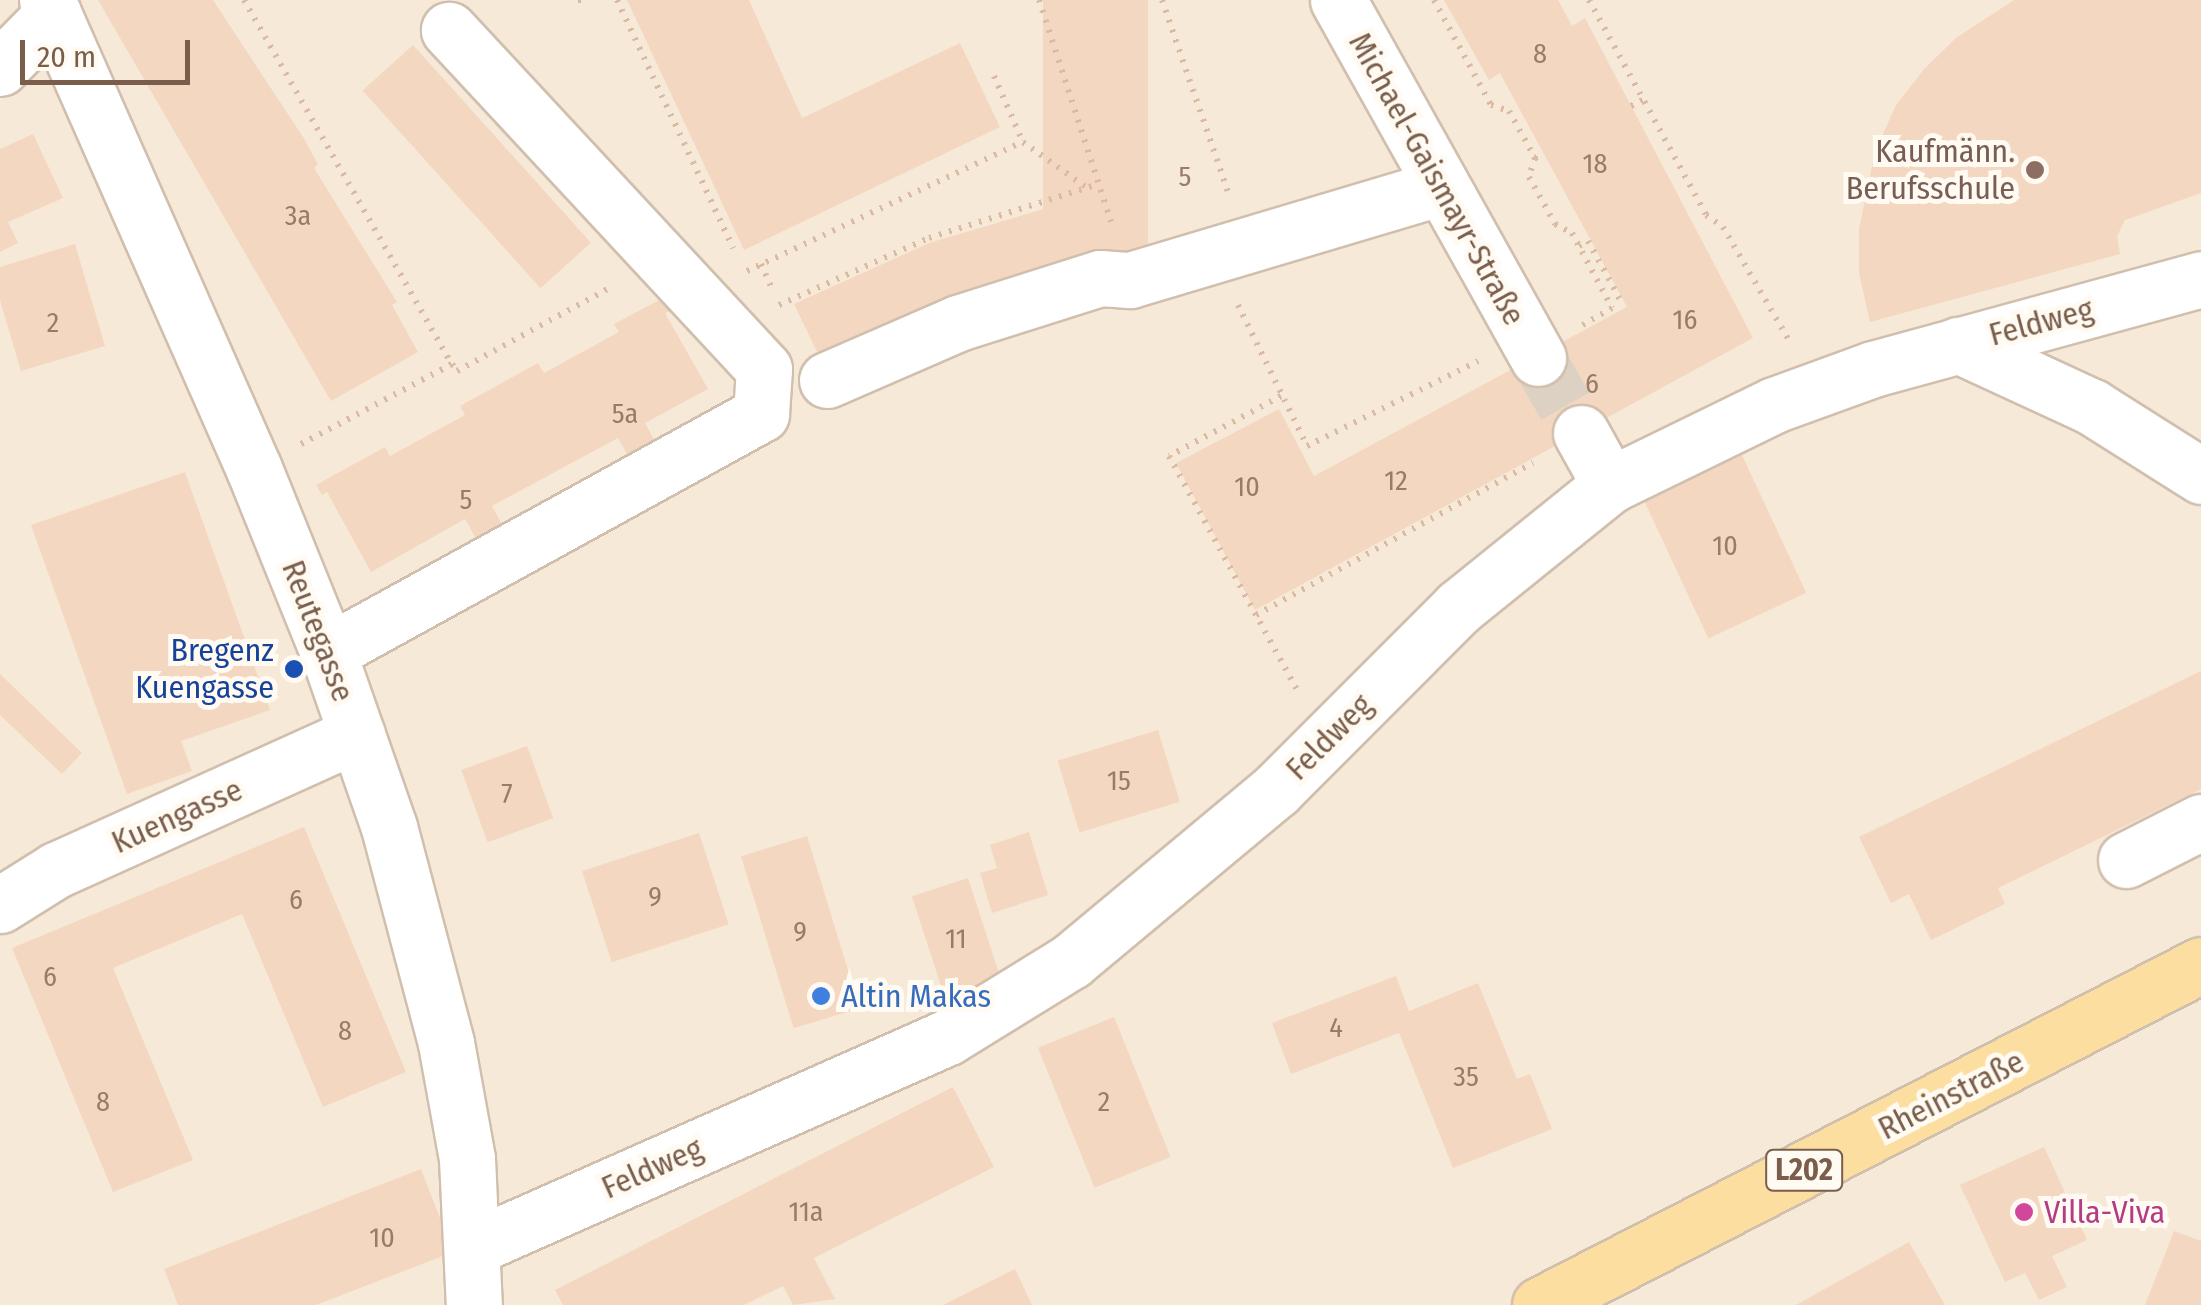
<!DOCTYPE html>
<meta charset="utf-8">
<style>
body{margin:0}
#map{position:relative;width:2201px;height:1305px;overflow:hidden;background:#fdf7ea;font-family:"Fira Sans Condensed",sans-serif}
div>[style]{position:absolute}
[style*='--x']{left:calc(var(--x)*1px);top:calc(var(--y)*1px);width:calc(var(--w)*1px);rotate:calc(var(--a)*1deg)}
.residential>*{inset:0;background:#f6e9d8;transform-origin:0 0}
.building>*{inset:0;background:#f4d7c0;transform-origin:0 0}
.minor-tunnel>*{height:55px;margin-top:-27.5px;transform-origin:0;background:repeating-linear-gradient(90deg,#dcd1c2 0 55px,transparent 0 83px)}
.path>*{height:6px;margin-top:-3px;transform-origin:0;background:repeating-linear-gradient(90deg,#dabaa3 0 2.5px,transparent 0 10.5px)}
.roads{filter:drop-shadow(2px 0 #d1bfae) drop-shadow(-2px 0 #d1bfae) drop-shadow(0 2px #d1bfae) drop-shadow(0 -2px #d1bfae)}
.minor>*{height:55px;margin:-27.5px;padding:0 27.5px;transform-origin:27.5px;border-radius:27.5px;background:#fff}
.major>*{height:55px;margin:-27.5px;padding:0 27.5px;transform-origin:27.5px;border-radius:27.5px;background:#fddea1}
.dots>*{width:28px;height:28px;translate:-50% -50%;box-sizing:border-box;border:5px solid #fffaf2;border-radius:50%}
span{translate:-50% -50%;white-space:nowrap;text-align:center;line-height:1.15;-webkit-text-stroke:10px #fffaf2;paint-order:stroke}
.number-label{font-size:28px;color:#987c68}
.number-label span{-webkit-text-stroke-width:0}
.shield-label span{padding:2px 8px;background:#fffaf2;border:2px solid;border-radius:8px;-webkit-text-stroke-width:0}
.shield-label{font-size:30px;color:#7a5e4b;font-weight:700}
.education-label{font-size:32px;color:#785e54}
.right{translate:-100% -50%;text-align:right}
.street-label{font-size:32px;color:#7a5e4b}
.transit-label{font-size:32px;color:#164399}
.shop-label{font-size:32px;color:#366cbe}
.left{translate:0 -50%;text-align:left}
.hotel-label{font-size:32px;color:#b23c85}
.scale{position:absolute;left:20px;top:40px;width:170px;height:45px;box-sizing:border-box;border:5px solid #7a5e4b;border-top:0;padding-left:12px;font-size:30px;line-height:35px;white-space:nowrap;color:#7a5e4b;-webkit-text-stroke:8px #fffaf2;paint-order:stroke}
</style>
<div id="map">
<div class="residential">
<div style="left:0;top:0;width:2201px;height:1305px"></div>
</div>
<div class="building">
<div style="clip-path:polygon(98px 0,213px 0,303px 137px,318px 164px,314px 168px,397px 302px,392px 305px,418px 352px,331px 401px)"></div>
<div style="clip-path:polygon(627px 0,749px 0,802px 118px,960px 43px,1000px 127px,744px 250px)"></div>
<div style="left:1043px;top:0;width:105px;height:274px"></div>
<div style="clip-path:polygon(1444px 0,1558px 0,1572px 26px,1585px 18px,1753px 338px,1255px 610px,1176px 463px,1279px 409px,1314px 476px,1627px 307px,1500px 73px,1489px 80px)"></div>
<div style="clip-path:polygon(2014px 0,2201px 0,2201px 193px,2125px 220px,2117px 236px,2120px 254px,1870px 322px,1859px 273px,1859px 229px,1875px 152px,1896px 105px,1925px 68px,1956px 38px)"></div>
<div style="left:413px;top:45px;width:266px;height:68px;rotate:48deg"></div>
<div style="clip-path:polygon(33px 134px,63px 198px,8px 222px,18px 243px,0 252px,0 149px)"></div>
<div style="clip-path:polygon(1064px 203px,1082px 261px,821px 360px,794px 304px,929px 243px)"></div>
<div style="clip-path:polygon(75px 244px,105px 346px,21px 371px,0 300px,0 267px)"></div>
<div style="clip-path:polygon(667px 296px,674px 309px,665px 313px,708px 389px,645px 423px,662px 454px,635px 468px,618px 438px,492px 506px,509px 537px,483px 551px,465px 519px,371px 572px,327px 492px,322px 495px,316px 485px,385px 447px,390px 456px,465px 415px,460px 406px,538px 363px,544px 373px,619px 332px,614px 324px)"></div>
<div style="left:1742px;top:455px;width:152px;height:108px;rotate:65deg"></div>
<div style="clip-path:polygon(185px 472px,270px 710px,181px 741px,192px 771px,127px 794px,31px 525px)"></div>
<div style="clip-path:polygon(2201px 671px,2201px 789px,1998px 888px,2005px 904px,1931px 940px,1909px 894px,1891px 903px,1859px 837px)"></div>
<div style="clip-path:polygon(0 674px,82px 753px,62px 774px,0 715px)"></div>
<div style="left:1158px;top:730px;width:75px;height:105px;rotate:73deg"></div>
<div style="left:527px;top:746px;width:77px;height:70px;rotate:70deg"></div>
<div style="clip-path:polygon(304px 827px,406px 1072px,323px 1107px,242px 914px,113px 968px,193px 1160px,113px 1192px,12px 948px)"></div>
<div style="clip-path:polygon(1029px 832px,1048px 895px,992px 913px,980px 873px,997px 868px,990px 845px)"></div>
<div style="left:699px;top:833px;width:96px;height:123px;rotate:72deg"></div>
<div style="left:807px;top:836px;width:180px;height:69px;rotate:73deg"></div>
<div style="left:968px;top:878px;width:109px;height:59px;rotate:72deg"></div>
<div style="clip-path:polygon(1396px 976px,1409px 1011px,1478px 983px,1517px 1079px,1530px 1074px,1552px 1129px,1453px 1168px,1399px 1033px,1291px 1074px,1272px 1023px)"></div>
<div style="left:1114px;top:1017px;width:151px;height:82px;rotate:68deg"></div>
<div style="clip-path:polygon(953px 1087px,994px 1167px,814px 1258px,835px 1299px,793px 1305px,783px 1286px,744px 1305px,563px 1305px,555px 1290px)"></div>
<div style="clip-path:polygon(2044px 1147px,2087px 1240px,2052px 1256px,2067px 1287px,2039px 1300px,2025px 1273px,2005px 1282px,1960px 1185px)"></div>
<div style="clip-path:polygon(421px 1169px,453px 1252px,316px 1305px,178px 1305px,164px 1269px)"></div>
<div style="clip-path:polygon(2174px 1231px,2201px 1241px,2201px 1305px,2145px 1305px)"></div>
<div style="clip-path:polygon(1909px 1242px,1945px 1305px,1796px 1305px)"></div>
<div style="clip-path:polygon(1015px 1269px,1032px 1305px,943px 1305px)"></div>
</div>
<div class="minor-tunnel">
<div style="--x:1538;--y:358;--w:86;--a:60.2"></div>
</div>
<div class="path">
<div style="--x:244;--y:0;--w:419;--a:60.3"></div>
<div style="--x:578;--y:0;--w:5;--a:0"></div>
<div style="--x:617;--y:0;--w:274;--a:64.9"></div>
<div style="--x:1039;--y:0;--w:233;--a:72"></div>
<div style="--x:1162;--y:0;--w:203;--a:71"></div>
<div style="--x:1434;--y:0;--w:119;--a:61.5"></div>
<div style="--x:1491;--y:105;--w:19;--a:18"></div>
<div style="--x:1509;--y:111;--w:54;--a:61"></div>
<div style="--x:1535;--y:158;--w:20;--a:108"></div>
<div style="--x:1529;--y:177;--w:54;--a:61"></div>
<div style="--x:1555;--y:224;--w:19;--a:28"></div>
<div style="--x:1572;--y:233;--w:85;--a:61.9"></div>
<div style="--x:1612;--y:308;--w:34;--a:150"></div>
<div style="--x:1589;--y:0;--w:245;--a:61.4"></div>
<div style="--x:1706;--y:215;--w:21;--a:35"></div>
<div style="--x:1723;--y:227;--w:133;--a:59.8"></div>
<div style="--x:994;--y:76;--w:72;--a:66.3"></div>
<div style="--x:1631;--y:106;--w:16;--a:-27"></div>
<div style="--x:1535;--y:158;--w:10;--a:-29"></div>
<div style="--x:1579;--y:246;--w:10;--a:-29"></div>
<div style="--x:1588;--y:241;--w:71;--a:61.3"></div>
<div style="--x:761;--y:264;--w:27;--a:66"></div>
<div style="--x:747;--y:271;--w:305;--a:-25.1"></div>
<div style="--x:1023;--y:142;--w:79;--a:35.7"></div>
<div style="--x:779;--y:305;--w:164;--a:-24.1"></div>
<div style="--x:929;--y:238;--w:178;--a:-17.6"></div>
<div style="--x:1238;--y:305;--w:157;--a:63.9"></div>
<div style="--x:1307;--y:446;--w:191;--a:-26.4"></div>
<div style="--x:1281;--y:396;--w:127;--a:151.8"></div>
<div style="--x:1169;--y:456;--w:269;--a:61.3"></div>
<div style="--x:301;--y:444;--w:171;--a:-27.9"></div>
<div style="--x:452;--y:364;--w:9;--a:54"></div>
<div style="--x:457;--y:371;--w:178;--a:-28.6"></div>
<div style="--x:1256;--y:615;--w:316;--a:-28.8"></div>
</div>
<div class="roads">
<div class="minor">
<div style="--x:47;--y:0;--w:513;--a:66.19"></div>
<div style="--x:254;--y:469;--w:197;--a:68"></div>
<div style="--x:328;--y:652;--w:185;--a:70.8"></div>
<div style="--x:389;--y:827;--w:223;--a:75.2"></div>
<div style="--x:446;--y:1043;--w:118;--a:79.7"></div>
<div style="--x:467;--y:1159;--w:146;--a:87.3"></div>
<div style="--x:1338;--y:0;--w:410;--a:60.8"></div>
<div style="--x:0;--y:68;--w:76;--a:-45.5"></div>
<div style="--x:1958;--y:345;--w:148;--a:24.8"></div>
<div style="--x:2092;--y:407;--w:129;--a:32.3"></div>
<div style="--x:827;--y:380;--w:143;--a:-23.5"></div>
<div style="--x:958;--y:323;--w:149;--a:-17.6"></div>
<div style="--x:1100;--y:278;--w:30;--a:4"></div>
<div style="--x:1130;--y:280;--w:321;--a:-16.6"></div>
<div style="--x:1581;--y:433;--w:60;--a:60.9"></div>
<div style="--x:328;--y:652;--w:494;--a:-28.8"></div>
<div style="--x:761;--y:414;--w:45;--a:-86.2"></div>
<div style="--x:764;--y:369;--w:463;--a:-132.9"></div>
<div style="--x:2126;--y:860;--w:84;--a:-26.9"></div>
<div style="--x:0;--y:905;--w:66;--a:-32"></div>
<div style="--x:56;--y:870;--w:330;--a:-24.3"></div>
<div style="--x:473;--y:1247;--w:519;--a:-23.85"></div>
<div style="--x:948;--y:1037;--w:145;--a:-31.7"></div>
<div style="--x:1071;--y:961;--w:267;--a:-39.8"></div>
<div style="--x:1276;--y:790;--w:259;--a:-45"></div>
<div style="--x:1459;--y:607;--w:194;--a:-38.9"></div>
<div style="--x:1610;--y:485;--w:182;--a:-26"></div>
<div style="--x:1774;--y:405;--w:105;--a:-20"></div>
<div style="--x:1873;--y:369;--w:340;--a:-15.3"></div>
</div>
<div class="major">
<div style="--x:1540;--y:1305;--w:743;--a:-27.22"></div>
</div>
</div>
<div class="dots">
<div style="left:2035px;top:170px;background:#8d6e63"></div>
<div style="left:294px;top:669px;background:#1a4fb4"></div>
<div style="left:821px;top:996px;background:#3f7fe0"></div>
<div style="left:2024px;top:1212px;background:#d1479c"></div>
</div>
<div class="number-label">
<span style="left:1540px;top:54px">8</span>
<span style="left:1595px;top:164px">18</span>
<span style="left:1185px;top:177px">5</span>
<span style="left:298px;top:216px">3a</span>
<span style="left:1685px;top:320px">16</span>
<span style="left:53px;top:323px">2</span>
<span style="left:1592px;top:384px">6</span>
<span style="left:625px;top:414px">5a</span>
<span style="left:1396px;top:481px">12</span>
<span style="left:1247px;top:487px">10</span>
<span style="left:466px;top:500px">5</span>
<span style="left:1725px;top:546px">10</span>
<span style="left:1119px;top:781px">15</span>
<span style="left:507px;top:794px">7</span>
<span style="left:655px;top:897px">9</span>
<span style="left:296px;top:900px">6</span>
<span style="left:800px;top:932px">9</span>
<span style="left:956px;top:939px">11</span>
<span style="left:50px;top:977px">6</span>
<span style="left:1336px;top:1028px">4</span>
<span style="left:345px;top:1031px">8</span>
<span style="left:1466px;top:1077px">35</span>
<span style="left:103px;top:1102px">8</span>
<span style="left:1104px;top:1102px">2</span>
<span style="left:806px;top:1212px">11a</span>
<span style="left:382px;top:1238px">10</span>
</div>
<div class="shield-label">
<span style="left:1804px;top:1170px">L202</span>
</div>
<div class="education-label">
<span class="right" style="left:2015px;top:170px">Kaufmänn.<br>Berufsschule</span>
</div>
<div class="street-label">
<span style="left:1437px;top:179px;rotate:61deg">Michael-Gaismayr-Straße</span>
<span style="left:2041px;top:322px;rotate:-15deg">Feldweg</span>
<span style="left:318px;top:631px;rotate:69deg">Reutegasse</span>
<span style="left:1329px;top:737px;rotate:-45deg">Feldweg</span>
<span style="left:177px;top:816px;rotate:-24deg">Kuengasse</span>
<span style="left:1951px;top:1095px;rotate:-27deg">Rheinstraße</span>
<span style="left:652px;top:1168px;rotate:-24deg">Feldweg</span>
</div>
<div class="transit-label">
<span class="right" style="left:274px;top:669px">Bregenz<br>Kuengasse</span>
</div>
<div class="shop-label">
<span class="left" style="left:841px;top:996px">Altin Makas</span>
</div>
<div class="hotel-label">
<span class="left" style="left:2044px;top:1212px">Villa-Viva</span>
</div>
<div class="scale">20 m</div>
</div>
